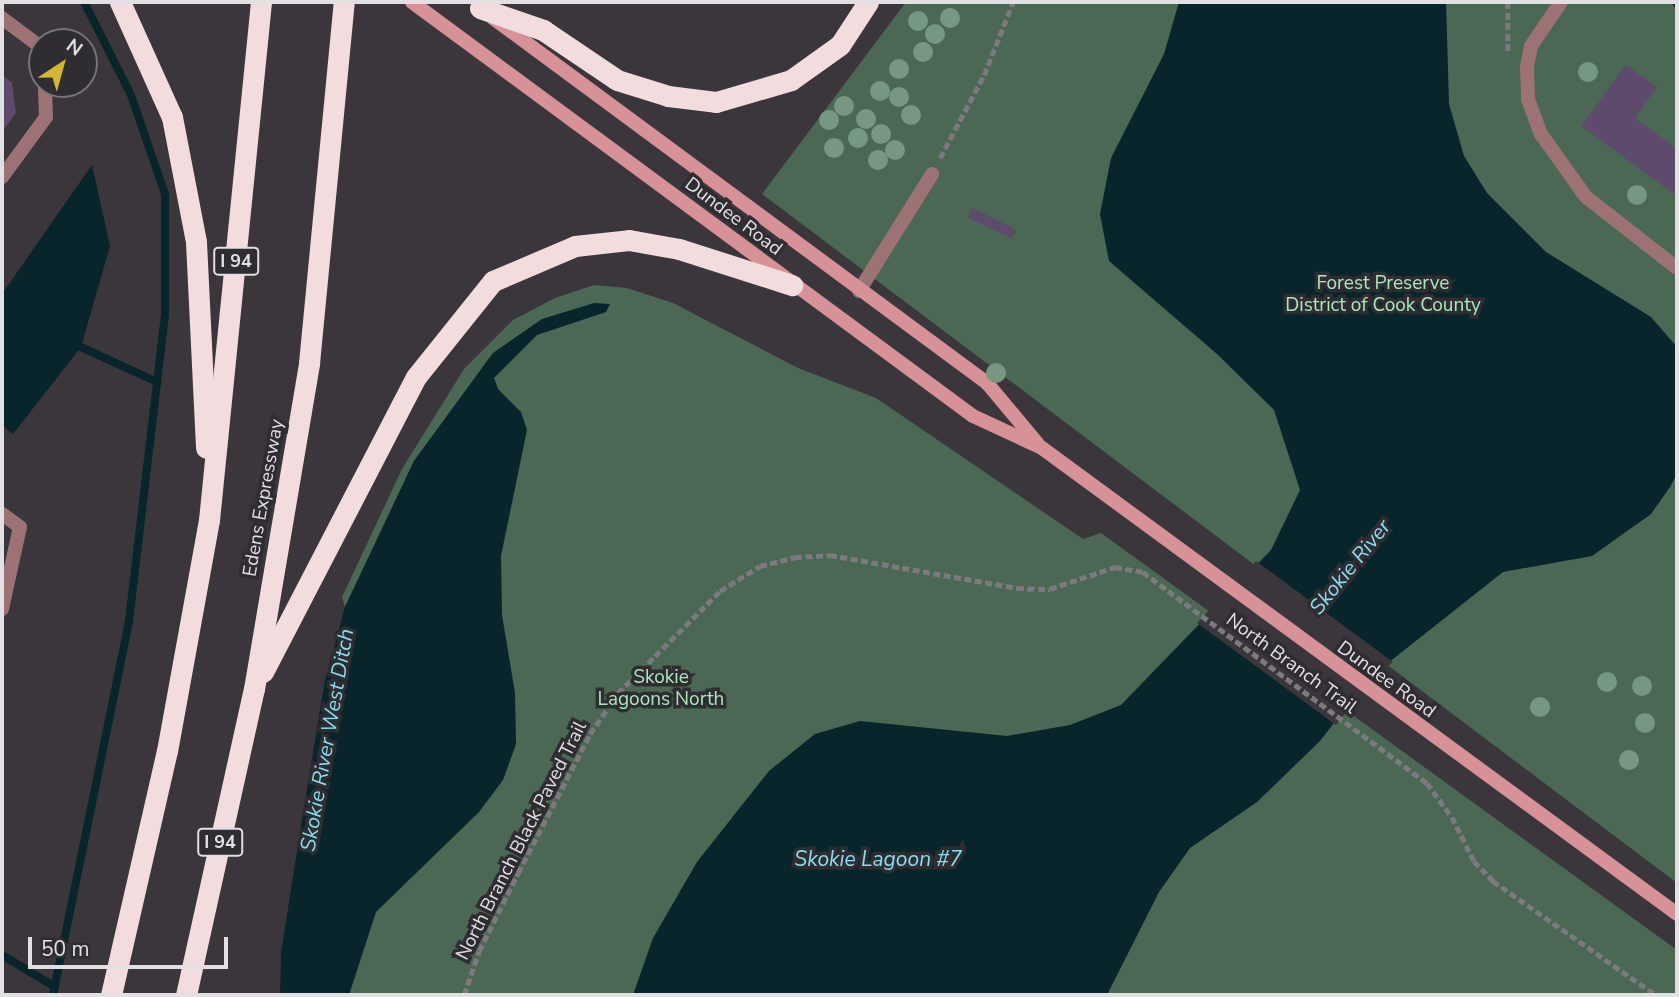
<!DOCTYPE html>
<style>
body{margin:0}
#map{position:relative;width:1679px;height:997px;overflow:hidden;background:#3a363c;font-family:"Nunito Sans",sans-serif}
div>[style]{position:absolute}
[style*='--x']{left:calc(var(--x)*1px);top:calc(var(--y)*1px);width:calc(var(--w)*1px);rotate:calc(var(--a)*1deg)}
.green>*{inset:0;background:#4a6854}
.water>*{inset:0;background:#07252a}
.pier>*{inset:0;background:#3a363c}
.stream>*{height:8px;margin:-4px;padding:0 4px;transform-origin:4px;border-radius:4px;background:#07252a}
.building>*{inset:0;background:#5e4a6c;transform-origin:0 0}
.path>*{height:4.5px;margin-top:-2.25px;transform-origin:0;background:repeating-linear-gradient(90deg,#7d7a7f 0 7px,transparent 0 10.5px)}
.lane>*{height:14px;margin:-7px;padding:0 7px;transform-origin:7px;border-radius:7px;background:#9d7275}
.secondary>*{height:14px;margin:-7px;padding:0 7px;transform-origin:7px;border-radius:7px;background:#d69297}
.highway>*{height:21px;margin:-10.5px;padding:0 10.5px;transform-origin:10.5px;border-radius:10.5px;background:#f2dcdd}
.trees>*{width:20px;height:20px;margin:-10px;border-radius:50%;background:#769882}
span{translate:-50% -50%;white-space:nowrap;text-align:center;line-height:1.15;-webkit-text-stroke:7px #2f2c32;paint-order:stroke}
.shield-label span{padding:2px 5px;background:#2f2c32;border:2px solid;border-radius:5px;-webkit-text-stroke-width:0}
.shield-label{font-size:18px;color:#e3e0e4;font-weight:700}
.street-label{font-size:19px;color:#e3e0e4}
.park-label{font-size:19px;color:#a7e8bc}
.water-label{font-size:21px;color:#84dff1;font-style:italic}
.frame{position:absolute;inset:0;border:4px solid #e3e0e4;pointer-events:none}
.north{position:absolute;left:28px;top:28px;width:70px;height:70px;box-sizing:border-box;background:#2f2c32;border:2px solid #777479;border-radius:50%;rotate:36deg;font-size:19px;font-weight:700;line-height:28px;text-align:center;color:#e3e0e4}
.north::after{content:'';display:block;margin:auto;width:24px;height:32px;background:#d3b635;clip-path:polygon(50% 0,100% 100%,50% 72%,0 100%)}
.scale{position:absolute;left:28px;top:937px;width:200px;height:32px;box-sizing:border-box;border:4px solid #e3e0e4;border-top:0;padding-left:9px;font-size:21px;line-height:24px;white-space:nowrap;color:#e3e0e4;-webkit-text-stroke:5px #2f2c32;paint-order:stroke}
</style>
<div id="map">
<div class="green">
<div style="clip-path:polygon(906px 2px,1677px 2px,1677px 883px,762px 194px)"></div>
<div style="clip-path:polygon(594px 285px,627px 288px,673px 303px,798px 368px,876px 398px,1083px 539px,1101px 533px,1677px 950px,1677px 995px,295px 995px,493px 353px,414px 461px,345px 607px,342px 597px,402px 469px,464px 369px,513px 320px,555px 298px)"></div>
</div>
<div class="water">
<div style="clip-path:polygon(1179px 2px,1446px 2px,1449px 104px,1464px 156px,1487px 193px,1546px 252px,1651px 317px,1677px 347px,1677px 474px,1670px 487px,1651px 514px,1592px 556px,1503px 572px,1369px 678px,1320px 741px,1257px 802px,1190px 848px,1159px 892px,1107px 995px,633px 995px,653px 938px,697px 862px,769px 771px,815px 734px,860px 721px,1007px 736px,1070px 725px,1121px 705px,1271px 550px,1300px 490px,1274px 410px,1217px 354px,1109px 261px,1100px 214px,1111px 158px,1164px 54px)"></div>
<div style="clip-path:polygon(92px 165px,110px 246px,81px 347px,13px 434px,2px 425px,2px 294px)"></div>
<div style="clip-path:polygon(594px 303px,610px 304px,606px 312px,537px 335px,494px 378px,498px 389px,521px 412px,527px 430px,501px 556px,502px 615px,515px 693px,516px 744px,503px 780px,479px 812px,376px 912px,349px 995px,280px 995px,281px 953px,303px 813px,325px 680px,345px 607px,414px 461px,493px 353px,542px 319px)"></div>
</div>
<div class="pier">
<div style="clip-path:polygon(1256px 561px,1393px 662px,1371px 680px,1336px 725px,1197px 623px)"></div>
</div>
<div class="stream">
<div style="--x:1676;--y:2;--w:2;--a:63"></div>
<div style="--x:81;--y:347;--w:84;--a:24.7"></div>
<div style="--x:2;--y:955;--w:62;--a:31.1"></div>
<div style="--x:53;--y:995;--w:382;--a:-78.5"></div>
<div style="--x:129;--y:621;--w:309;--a:-83.3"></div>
<div style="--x:165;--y:314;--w:120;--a:-90"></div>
<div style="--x:165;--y:194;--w:105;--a:-109"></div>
<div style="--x:131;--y:95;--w:104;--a:-116.8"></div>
</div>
<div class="building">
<div style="clip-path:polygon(1626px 65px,1657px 87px,1635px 118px,1677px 149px,1677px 196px,1581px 126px)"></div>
<div style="clip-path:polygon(2px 75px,12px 83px,16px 113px,2px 132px)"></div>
<div style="left:972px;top:208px;width:49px;height:10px;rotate:26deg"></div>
</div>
<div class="path">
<div style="--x:1508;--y:2;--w:53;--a:90"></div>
<div style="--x:940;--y:158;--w:94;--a:-62.1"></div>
<div style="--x:984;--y:75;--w:79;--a:-68.3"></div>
<div style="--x:464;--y:995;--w:46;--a:-71.2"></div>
<div style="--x:479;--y:951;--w:87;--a:-63.4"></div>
<div style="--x:518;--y:873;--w:157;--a:-62.6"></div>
<div style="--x:590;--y:734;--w:50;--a:-55.7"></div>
<div style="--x:618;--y:693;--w:144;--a:-45"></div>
<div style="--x:720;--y:591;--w:47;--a:-32"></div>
<div style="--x:760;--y:566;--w:36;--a:-14"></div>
<div style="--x:795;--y:557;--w:35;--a:-3"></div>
<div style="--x:830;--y:555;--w:190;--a:10"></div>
<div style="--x:1017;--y:588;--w:33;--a:2"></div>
<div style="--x:1050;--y:589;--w:69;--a:-18.7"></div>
<div style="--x:1115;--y:567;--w:28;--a:10"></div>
<div style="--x:1143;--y:572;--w:354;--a:36.6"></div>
<div style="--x:1427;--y:783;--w:42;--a:53.7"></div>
<div style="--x:1452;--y:817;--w:49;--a:63.4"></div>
<div style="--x:1474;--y:861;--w:28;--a:46"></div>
<div style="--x:1493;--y:881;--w:199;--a:35"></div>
</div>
<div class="lane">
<div style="--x:1561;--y:2;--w:53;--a:124.3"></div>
<div style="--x:1531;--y:46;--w:21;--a:101"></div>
<div style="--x:1527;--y:67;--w:32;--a:88"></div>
<div style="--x:1528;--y:99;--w:37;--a:70"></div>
<div style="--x:1541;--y:134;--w:77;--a:54.5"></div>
<div style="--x:1586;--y:197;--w:115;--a:38"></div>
<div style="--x:2;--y:18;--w:50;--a:36.9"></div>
<div style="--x:2;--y:177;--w:74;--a:-53.7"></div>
<div style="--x:46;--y:117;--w:33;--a:-92"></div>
<div style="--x:859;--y:291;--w:138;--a:-58"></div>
<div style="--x:2;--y:514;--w:22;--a:36"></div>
<div style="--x:20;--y:527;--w:84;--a:102.4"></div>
</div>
<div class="secondary">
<div style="--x:412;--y:2;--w:697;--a:36.43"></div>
<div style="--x:973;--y:416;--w:76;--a:24.9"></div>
<div style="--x:1042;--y:448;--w:788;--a:36.27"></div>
<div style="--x:493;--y:18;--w:614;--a:36.46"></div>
<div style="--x:987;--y:383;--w:80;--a:50.1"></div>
</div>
<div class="highway">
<div style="--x:120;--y:2;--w:126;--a:65.7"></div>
<div style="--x:172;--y:117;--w:127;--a:79.1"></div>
<div style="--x:196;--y:242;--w:206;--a:87.2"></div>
<div style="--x:480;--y:8;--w:67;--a:19.2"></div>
<div style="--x:543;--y:30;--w:89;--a:34"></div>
<div style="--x:617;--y:80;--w:53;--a:17.4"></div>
<div style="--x:668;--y:96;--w:48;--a:7.1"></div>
<div style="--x:716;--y:102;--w:78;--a:-16.3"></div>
<div style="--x:791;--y:80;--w:60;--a:-35.5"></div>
<div style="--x:840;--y:45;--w:51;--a:-56.9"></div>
<div style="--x:263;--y:672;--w:332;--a:-62.6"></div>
<div style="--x:416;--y:377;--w:123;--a:-51.3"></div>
<div style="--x:493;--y:281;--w:89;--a:-23.1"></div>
<div style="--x:575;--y:246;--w:54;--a:-6.3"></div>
<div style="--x:629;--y:240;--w:51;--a:10.2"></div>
<div style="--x:679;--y:249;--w:119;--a:17.7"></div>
<div style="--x:111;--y:995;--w:250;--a:-77.1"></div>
<div style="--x:167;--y:751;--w:235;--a:-79.7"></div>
<div style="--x:209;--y:520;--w:521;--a:-84.27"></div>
<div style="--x:186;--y:995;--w:313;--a:-77.5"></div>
<div style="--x:254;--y:689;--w:331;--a:-80.4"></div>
<div style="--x:309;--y:363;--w:363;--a:-84.5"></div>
</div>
<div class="trees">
<div style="left:950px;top:18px"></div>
<div style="left:918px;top:21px"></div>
<div style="left:935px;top:34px"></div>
<div style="left:923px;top:52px"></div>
<div style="left:899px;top:69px"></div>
<div style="left:1588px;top:72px"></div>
<div style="left:880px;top:91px"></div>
<div style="left:899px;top:97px"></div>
<div style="left:844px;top:106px"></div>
<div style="left:911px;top:115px"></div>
<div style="left:866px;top:119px"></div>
<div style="left:829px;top:120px"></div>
<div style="left:881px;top:134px"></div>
<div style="left:858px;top:138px"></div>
<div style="left:834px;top:148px"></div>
<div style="left:895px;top:150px"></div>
<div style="left:878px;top:160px"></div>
<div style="left:1637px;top:195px"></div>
<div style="left:996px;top:373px"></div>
<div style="left:1607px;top:682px"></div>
<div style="left:1642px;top:686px"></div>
<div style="left:1540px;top:707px"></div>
<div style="left:1645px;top:723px"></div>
<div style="left:1629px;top:760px"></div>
</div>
<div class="shield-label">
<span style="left:236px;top:261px">I 94</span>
<span style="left:220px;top:842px">I 94</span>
</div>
<div class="street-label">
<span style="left:733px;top:217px;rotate:37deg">Dundee Road</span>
<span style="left:264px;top:498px;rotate:-80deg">Edens Expressway</span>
<span style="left:1291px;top:664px;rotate:36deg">North Branch Trail</span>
<span style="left:1386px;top:680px;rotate:36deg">Dundee Road</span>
<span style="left:522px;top:841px;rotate:-63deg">North Branch Black Paved Trail</span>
</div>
<div class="park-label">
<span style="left:1383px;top:295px">Forest Preserve<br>District of Cook County</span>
<span style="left:661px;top:689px">Skokie<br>Lagoons North</span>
</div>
<div class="water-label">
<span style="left:1350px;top:567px;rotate:-51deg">Skokie River</span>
<span style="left:327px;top:740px;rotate:-80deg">Skokie River West Ditch</span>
<span style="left:878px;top:859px">Skokie Lagoon #7</span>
</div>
<div class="frame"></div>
<div class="north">N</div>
<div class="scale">50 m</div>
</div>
